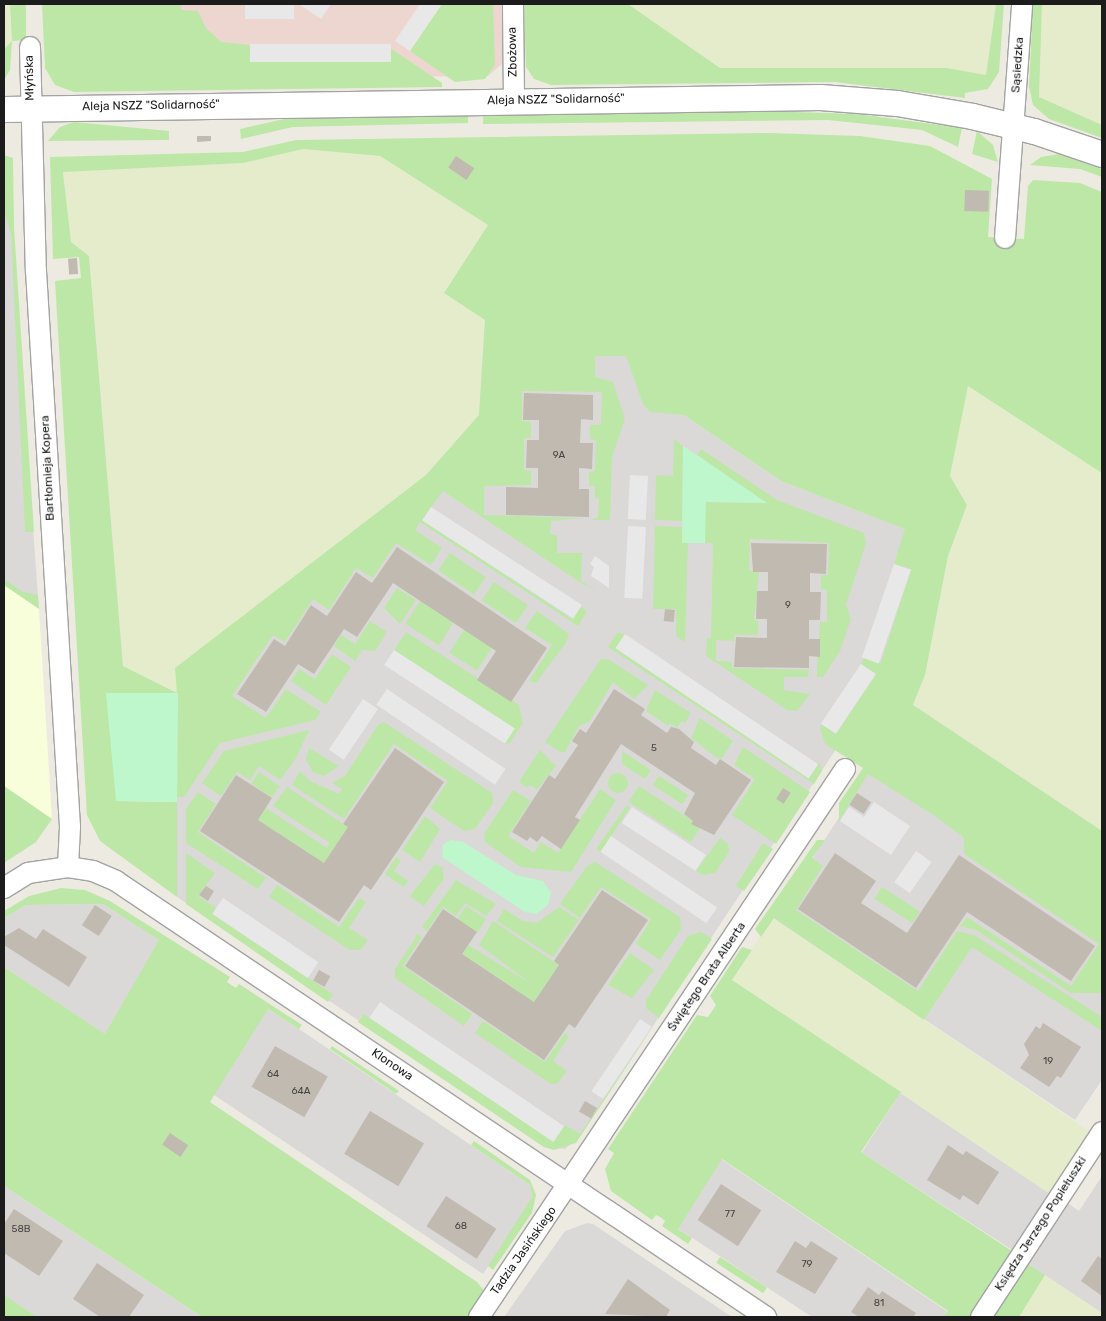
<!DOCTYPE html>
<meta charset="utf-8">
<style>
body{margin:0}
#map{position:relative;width:1106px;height:1321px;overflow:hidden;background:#edebe1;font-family:Rubik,sans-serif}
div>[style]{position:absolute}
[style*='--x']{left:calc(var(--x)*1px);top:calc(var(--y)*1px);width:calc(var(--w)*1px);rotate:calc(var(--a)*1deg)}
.residential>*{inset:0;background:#dad9d8;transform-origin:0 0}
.commercial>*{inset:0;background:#eed6d0}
.education>*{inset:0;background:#f8fed9}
.farmland>*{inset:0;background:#e5eccc;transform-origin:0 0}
.grass>*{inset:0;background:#bde7a7;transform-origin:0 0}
.round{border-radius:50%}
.park>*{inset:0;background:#bef7cb}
.parking>*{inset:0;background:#e8e8e8;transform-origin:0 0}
.building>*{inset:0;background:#c1bab1;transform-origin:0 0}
.roads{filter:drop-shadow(1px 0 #a3a3a3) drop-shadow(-1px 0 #a3a3a3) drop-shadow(0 1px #a3a3a3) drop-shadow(0 -1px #a3a3a3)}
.minor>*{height:20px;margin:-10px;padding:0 10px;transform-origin:10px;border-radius:10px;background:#fff}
.tertiary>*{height:25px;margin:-12.5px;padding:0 12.5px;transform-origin:12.5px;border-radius:12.5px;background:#fff}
span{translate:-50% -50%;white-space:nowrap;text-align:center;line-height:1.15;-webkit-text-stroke:4px #fff;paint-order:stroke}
.number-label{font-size:10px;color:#454441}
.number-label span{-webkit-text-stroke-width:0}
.street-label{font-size:12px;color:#1c1c1c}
.frame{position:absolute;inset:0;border:5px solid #1c1c1c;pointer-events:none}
</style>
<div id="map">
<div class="residential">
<div style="clip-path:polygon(4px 168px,11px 233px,39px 609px,4px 585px)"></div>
<div style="clip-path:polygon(485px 320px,685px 352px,684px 415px,781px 481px,940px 542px,887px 672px,581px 1135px,565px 1149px,544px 1147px,177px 897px,175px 668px,426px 475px,479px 415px)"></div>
<div style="clip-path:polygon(913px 705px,1102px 831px,1102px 1080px,1075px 1120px,773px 918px)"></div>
<div style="clip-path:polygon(103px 904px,299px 1029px,530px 1185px,532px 1197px,527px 1209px,483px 1274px,214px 1095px,104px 1034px,4px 967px,4px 918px,26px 905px)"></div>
<div style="left:901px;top:1092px;width:179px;height:72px;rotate:33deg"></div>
<div style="clip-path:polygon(721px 1159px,948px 1312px,944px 1317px,812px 1317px,656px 1214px)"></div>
<div style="clip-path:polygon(1102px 1176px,1102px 1313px,1026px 1263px,1066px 1202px,1079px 1211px)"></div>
<div style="clip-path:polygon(4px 1186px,161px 1290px,202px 1317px,4px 1317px)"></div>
<div style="clip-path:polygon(587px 1223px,593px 1224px,732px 1317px,504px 1317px,565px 1231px)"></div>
</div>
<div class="commercial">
<div style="clip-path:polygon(181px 4px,502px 4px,502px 64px,488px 76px,181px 79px)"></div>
</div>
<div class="education">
<div style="clip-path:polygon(4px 585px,39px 609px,52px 819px,4px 786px)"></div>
</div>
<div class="farmland">
<div style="clip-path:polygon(4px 4px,10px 4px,12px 41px,4px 49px)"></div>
<div style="clip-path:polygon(628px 4px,996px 4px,986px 75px,947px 68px,720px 68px)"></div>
<div style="clip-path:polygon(1031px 4px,1102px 4px,1102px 125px,1038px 97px,1042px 4px)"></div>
<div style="clip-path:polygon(303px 149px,380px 156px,488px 225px,445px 293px,485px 320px,479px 415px,426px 475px,178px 693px,123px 666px,89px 256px,71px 242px,63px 171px,243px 163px)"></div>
<div style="clip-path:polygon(1102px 215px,1102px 831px,913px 705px,925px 675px,948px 556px,967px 505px,950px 476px,968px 385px,988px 237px,1030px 240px)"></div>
<div style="left:773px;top:918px;width:384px;height:74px;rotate:34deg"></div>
<div style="clip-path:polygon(1045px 1275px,1102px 1313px,1102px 1317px,1019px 1317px)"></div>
</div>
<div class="grass">
<div style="clip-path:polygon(10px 4px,26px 4px,26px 40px,12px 41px,10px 70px,4px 80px,4px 49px,12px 41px)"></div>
<div style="clip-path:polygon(42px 4px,181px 4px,181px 10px,198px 11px,206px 28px,221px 42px,250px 45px,250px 62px,391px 62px,390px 48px,442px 83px,442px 87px,74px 92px,55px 85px,45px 68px)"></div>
<div style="clip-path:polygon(442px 4px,493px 4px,495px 65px,485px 79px,455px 82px,410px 51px)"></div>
<div style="clip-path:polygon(524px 4px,628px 4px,720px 68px,947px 68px,986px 75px,996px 4px,1004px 4px,999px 72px,988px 89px,965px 93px,965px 98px,835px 82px,551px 85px,534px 79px,526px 67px)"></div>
<div style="clip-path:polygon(1033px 4px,1042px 4px,1039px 97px,1102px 125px,1102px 138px,1049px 119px,1033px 105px,1029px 87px)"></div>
<div style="clip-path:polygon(761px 111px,857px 114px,962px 128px,958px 147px,922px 130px,828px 120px,483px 124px,483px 116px)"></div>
<div style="clip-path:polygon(468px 116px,468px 123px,293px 127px,241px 139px,240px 129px,284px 119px)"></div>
<div style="clip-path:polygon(74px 122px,169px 131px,169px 140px,48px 141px,60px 127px)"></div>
<div style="clip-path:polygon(977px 131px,993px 145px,998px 162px,972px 154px)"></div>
<div style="clip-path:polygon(evenodd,770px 133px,860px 136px,930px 146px,992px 179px,988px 237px,1024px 239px,1028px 186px,1033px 180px,1080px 183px,1102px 192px,1102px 473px,968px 386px,950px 476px,967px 505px,948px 556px,925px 675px,913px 705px,1102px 831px,1102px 993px,1071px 993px,976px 930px,960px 926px,967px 917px,1071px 986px,1099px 944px,964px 854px,964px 838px,938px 818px,868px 774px,839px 821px,839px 803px,863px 768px,825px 744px,820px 728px,822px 724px,837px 733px,876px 674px,861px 664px,864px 658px,881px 663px,911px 569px,894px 564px,905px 529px,781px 481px,684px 415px,650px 412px,643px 404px,626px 356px,595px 356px,595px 377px,613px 382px,625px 419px,612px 457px,610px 520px,591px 520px,598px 517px,599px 499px,595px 498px,595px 486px,589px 486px,589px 472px,595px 471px,596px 440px,590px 439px,590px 425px,601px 425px,602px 392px,522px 391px,522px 421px,531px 422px,531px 438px,524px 438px,524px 470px,531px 471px,531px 485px,484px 486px,484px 515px,581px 518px,551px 521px,550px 534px,557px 535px,557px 553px,582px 553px,581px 581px,599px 592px,581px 583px,443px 491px,422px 520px,572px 619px,581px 606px,587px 612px,578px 626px,420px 522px,415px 530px,442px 548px,431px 565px,396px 543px,373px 578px,356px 568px,329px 610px,313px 599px,285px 642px,273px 635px,232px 696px,266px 718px,286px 689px,321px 712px,315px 720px,220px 743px,184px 797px,177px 797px,178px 693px,116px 801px,177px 802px,177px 897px,100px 841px,87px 815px,55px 281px,81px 278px,79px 257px,53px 259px,50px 157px,243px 152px,296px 140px,770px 133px,303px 149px,380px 156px,488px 225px,444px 293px,485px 320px,479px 415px,426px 475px,175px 668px,177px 693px,123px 666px,89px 256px,71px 242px,63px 172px,243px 163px,303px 149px)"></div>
<div style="clip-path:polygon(1059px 154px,1102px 169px,1102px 177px,1080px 169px,1030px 165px,1041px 157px)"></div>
<div style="clip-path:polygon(4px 155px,13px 158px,14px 227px,34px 532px,25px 532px,11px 233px,4px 213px)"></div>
<div style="clip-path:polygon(674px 439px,683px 446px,682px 521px,655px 520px,656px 475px,673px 476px)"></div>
<div style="clip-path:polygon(701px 449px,777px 500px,864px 533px,866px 543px,846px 605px,851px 619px,840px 651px,823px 677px,817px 677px,817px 668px,820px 622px,827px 622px,827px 590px,821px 589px,821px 575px,828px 575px,829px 543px,750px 539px,749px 571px,759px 572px,754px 620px,758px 621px,758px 635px,735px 635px,734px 641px,716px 640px,716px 661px,732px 662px,732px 668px,809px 670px,808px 677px,784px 677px,784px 690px,810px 694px,797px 711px,787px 710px,706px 656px,707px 638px,711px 638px,713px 543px,705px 543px,705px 502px,766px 503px,697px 455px)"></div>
<div style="clip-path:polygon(655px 526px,682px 527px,682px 542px,688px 543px,685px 642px,676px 636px,676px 609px,653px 609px)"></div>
<div style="left:450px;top:553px;width:43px;height:21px;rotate:34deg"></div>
<div style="clip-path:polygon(4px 579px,23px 592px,38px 595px,39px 609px,4px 585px)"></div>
<div style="left:494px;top:582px;width:41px;height:22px;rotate:34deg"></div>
<div style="clip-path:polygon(397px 588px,416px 600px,400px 624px,384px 608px)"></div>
<div style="left:420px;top:601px;width:40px;height:27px;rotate:33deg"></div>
<div style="clip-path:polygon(537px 611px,569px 634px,567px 641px,536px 683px,529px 681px,552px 645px,525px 628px)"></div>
<div style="clip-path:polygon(370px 621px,387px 632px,375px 651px,362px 650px,355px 661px,334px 646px,341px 635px,355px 644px)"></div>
<div style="left:464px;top:630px;width:33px;height:27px;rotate:33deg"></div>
<div style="clip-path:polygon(406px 632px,519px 705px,523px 723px,510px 743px,504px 744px,514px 729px,394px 650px)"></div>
<div style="clip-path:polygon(617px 633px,625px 634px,616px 649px,810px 777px,819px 763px,822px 771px,814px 784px,608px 647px)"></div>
<div style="clip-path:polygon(332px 654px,351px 667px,326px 705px,291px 681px,299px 669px,315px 679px)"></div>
<div style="clip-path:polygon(601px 659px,608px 659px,648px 685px,634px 699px,613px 682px,590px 721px,579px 726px,565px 752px,560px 752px,545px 742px)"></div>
<div style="clip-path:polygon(655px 690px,691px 713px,685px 723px,682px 721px,677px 728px,670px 723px,668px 726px,646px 711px)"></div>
<div style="clip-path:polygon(700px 718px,733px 741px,722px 758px,717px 758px,691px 738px)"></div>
<div style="clip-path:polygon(384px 722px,492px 793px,493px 803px,475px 829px,464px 831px,430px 808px,448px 781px,394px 744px,344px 819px,292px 785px,300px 771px,310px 781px,339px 794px,342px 789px,332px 783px,345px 776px,378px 725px)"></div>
<div style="clip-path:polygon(309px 730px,296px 758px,280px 780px,259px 766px,250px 780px,237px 772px,221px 796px,202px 783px,224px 751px)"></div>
<div style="clip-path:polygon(743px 747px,810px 792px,776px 844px,732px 815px,755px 779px,734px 765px)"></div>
<div style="clip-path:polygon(309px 748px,339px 766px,324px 776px,313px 772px,306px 760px)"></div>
<div style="clip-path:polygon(540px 750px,556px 766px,537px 789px,530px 785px,528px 788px,519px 782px)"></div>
<div style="clip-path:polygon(622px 751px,651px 770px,645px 779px,622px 764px)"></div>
<div style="left:259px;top:772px;width:25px;height:14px;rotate:34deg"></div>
<div class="round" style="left:608px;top:773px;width:20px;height:20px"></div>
<div style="left:659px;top:776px;width:35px;height:11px;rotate:33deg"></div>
<div style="clip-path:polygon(4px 786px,52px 819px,36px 842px,4px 863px)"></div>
<div style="left:639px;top:786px;width:74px;height:19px;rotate:33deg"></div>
<div style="clip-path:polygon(287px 787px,348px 827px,324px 863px,258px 820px,266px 808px,327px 848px,330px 843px,273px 806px)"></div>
<div style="clip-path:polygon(600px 789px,616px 800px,571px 872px,521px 867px,485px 842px,484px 834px,513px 790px,531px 801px,508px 836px,534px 853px,541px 842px,558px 853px)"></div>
<div style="clip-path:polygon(198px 792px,216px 804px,198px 832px,266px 878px,258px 889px,186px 843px,186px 809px)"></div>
<div style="clip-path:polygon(627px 805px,630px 807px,601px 852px,596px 849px)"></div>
<div style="clip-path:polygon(425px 816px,440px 829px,420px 862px,402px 850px)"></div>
<div style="clip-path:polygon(720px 838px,728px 844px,729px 852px,715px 873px,703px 875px,696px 871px)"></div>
<div style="clip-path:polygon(817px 840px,825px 840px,812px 858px,823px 866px,796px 910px,918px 991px,957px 931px,974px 935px,1102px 1017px,1102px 1031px,972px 947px,924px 1020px,774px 918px,761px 937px,755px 929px)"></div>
<div style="clip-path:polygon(763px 843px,773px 849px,744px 891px,736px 886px)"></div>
<div style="clip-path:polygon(186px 853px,215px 873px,198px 896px,216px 908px,212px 914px,333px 994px,328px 1002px,186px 904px)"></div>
<div style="clip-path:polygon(396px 857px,401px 860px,394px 871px,408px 881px,404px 887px,385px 874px)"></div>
<div style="clip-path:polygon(595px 862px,680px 917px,681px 929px,660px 960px,636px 944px,651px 919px,601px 887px,580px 918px,560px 904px,587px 866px)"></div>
<div style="clip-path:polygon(435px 864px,442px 867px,444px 878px,424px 906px,410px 896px)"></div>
<div style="clip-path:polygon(456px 880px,496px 904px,486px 916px,465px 903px,456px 916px,443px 907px,427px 931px,422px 927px)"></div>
<div style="clip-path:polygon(277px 885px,339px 927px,359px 898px,366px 902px,349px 928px,368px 940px,364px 946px,360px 950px,350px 950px,269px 897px)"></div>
<div style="left:882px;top:887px;width:45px;height:14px;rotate:33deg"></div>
<div style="clip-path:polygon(61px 888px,85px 890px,110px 901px,230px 977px,227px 982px,236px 988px,239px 984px,302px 1025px,299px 1029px,268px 1009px,210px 1102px,477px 1282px,485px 1292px,468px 1317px,202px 1317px,4px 1186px,4px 967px,105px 1034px,159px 940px,103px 904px,26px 905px,4px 918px,4px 911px,29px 896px)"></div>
<div style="left:466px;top:906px;width:24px;height:16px;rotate:33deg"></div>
<div style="clip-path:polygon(559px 907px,579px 920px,553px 957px,497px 921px,504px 909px,523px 921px,537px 923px)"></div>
<div style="clip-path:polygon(493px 921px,559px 965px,534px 1002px,462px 954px,468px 945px,533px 985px,479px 945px)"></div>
<div style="clip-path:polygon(701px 932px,712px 939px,659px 1018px,646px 1008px,646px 1000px,688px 936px)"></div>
<div style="clip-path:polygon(418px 934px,422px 937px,403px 966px,472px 1014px,464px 1026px,395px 978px,395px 969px)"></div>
<div style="clip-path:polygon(742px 947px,752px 950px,732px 980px,901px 1092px,861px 1152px,1012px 1251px,971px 1317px,944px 1317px,948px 1311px,722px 1159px,678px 1229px,692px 1238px,688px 1244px,662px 1226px,665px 1221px,660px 1217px,656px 1215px,652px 1220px,611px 1191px,605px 1169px,614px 1153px,608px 1149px,697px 1015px,708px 1017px,716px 1005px,710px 996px)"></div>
<div style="clip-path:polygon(630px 953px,654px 970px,632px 998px,608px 985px)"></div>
<div style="clip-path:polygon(364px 1014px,554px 1141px,565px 1125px,580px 1134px,653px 1027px,576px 1143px,554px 1150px,544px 1147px,358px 1022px)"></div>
<div style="clip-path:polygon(483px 1021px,545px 1062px,565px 1033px,569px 1036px,553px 1061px,567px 1071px,557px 1084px,551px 1084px,475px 1033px)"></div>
<div style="clip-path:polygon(332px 1046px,399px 1091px,396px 1094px,330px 1049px)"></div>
<div style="clip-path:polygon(474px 1141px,530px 1180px,536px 1195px,532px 1213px,493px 1270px,488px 1266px,532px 1197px,530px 1185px,471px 1145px)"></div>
<div style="left:720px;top:1257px;width:56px;height:7px;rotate:33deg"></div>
<div style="clip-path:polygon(1026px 1263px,1045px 1275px,1019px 1317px,992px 1317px)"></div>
<div style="clip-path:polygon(4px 1295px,37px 1317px,5px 1317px)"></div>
</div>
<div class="park">
<div style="clip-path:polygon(683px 446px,697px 455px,767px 503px,706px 502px,705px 543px,682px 543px)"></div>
<div style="clip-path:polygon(106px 693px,178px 693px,177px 802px,116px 801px)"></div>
<div style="clip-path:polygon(450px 840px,463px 842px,516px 875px,543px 881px,551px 893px,548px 905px,536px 914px,525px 912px,442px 857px,443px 845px)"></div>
</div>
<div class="parking">
<div style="left:245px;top:4px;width:49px;height:15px"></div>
<div style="clip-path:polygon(299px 4px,331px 4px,321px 19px)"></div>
<div style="clip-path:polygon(420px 4px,442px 4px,410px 51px,395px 41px)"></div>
<div style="left:391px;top:44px;width:18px;height:141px;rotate:90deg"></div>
<div style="left:630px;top:475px;width:18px;height:44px;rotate:3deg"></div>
<div style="left:431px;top:507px;width:180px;height:16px;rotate:33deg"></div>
<div style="left:628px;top:526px;width:18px;height:72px;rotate:3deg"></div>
<div style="clip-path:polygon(595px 556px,609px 566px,609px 588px,591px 576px,594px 567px,590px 564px)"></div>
<div style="left:894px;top:564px;width:18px;height:99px;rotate:19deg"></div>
<div style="left:625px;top:634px;width:233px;height:17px;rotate:34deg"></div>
<div style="left:394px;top:650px;width:144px;height:18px;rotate:33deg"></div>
<div style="left:861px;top:664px;width:18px;height:72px;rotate:34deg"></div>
<div style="left:387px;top:689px;width:143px;height:19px;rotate:34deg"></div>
<div style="left:363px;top:699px;width:18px;height:61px;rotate:34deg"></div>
<div style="clip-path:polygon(874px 802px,910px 826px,891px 855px,840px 821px,849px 807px,864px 817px)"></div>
<div style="left:632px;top:807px;width:88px;height:19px;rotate:33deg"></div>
<div style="left:611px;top:836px;width:128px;height:19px;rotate:34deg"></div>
<div style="left:916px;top:851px;width:19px;height:38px;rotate:35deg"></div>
<div style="left:223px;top:898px;width:115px;height:19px;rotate:34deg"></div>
<div style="left:380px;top:1002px;width:222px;height:19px;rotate:34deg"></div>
<div style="left:640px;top:1019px;width:14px;height:87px;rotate:34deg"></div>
</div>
<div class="building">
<div style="clip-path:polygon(197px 136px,211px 136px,211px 141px,197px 142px)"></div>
<div style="left:456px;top:156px;width:22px;height:14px;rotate:34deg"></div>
<div style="left:965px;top:190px;width:24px;height:21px;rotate:2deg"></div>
<div style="left:77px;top:258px;width:16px;height:9px;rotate:86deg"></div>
<div style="clip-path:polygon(524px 393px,593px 395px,593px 420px,581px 419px,580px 443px,593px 443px,592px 469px,579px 468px,579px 489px,589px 489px,589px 517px,506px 515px,506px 487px,538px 488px,538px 468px,526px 468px,527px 440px,539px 440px,539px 420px,523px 420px)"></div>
<div style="clip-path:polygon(751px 543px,827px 544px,826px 574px,810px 573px,810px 592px,821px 592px,820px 620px,809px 620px,809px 639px,820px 639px,820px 657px,809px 656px,809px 668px,734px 667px,736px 637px,767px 638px,767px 619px,756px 619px,757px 591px,768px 591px,768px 572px,753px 572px)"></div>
<div style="clip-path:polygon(397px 547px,547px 648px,511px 702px,477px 680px,496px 651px,393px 583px,357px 637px,344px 629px,314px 674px,298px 664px,266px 712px,237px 694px,274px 639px,285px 646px,311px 605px,327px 616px,356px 572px,372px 583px)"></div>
<div style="left:665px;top:609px;width:10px;height:12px;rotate:6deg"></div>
<div style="clip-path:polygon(614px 689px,645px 709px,641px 715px,667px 733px,671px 727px,679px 729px,694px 742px,691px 748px,716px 765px,720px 759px,751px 780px,714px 835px,691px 824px,693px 821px,684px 814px,695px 793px,621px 744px,575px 817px,580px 820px,561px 849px,542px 836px,537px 842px,530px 837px,527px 841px,512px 832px,549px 775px,555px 779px,578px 745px,572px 741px,580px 729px,586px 733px)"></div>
<div style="clip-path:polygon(395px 748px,444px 782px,371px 890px,364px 885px,339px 922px,200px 831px,236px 775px,272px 798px,258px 820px,324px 863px,348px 827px,343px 824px)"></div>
<div style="left:783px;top:788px;width:9px;height:13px;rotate:32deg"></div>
<div style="left:857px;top:793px;width:17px;height:14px;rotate:33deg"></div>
<div style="clip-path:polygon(835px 853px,876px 881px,861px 903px,907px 933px,959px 855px,1095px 946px,1071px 981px,967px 912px,916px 988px,798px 909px)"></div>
<div style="clip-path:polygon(206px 886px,214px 891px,208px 901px,199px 895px)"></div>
<div style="clip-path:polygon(602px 890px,648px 920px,575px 1028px,569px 1024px,544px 1060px,405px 966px,443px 909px,477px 932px,462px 954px,534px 1002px,559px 965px,554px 961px)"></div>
<div style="left:95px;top:905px;width:20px;height:24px;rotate:33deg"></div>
<div style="clip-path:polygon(19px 928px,36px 939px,43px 929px,87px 957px,69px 987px,4px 945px,4px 937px)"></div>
<div style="left:319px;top:970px;width:13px;height:12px;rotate:29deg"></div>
<div style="clip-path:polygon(1043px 1023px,1081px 1047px,1061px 1078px,1057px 1076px,1049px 1087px,1020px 1068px,1029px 1055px,1024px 1044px,1036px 1026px,1040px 1029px)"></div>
<div style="left:275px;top:1046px;width:61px;height:47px;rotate:30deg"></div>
<div style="left:585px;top:1101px;width:14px;height:12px;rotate:30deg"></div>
<div style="left:370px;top:1111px;width:63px;height:50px;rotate:31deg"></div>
<div style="left:170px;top:1133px;width:22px;height:14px;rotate:34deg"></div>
<div style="clip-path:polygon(948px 1145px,963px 1155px,966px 1151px,999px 1172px,978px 1205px,963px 1195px,960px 1200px,927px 1180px)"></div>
<div style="left:721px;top:1184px;width:48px;height:43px;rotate:33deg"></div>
<div style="left:446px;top:1196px;width:60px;height:36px;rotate:33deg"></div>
<div style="clip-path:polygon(14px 1209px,63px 1241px,39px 1276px,4px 1253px,4px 1224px)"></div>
<div style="clip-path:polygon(795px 1241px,806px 1248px,811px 1241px,838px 1258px,815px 1294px,776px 1272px)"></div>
<div style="clip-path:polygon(1098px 1256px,1102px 1259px,1102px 1296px,1081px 1281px)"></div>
<div style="clip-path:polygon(97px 1263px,144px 1295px,129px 1317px,100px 1317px,73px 1299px)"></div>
<div style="clip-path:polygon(628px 1279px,670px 1310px,666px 1317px,605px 1314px)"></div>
<div style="clip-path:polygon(868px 1287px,879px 1295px,882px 1291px,916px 1313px,913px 1317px,859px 1317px,851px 1312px)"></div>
</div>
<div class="roads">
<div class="minor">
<div style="--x:513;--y:4;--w:97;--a:89.4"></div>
<div style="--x:30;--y:47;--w:224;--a:88.5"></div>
<div style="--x:36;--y:271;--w:557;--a:86.5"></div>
<div style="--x:70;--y:827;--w:40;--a:92.9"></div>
<div style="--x:1005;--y:238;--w:233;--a:-85.8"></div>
<div style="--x:4;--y:888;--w:28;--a:-32"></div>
<div style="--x:28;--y:873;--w:40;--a:-8.5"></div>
<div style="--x:68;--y:867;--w:25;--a:9"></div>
<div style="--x:93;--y:871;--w:25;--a:23"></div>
<div style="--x:116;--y:881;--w:783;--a:33.85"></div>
<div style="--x:479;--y:1317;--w:659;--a:-56.26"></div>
<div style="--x:981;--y:1317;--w:221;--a:-56.8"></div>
</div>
<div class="tertiary">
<div style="--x:4;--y:109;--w:816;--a:-0.84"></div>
<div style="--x:820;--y:97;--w:77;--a:4.5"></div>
<div style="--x:897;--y:103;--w:76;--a:9.8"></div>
<div style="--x:972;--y:116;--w:64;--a:13.6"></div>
<div style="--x:1034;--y:131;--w:72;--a:18.7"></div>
</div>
</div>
<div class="number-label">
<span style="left:559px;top:456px">9A</span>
<span style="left:788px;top:606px">9</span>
<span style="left:654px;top:749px">5</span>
<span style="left:1048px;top:1062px">19</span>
<span style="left:273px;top:1075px">64</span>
<span style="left:301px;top:1092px">64A</span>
<span style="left:730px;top:1215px">77</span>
<span style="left:461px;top:1227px">68</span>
<span style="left:21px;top:1230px">58B</span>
<span style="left:807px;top:1265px">79</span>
<span style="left:879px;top:1304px">81</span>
</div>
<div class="street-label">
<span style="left:513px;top:52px;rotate:-91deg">Zbożowa</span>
<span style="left:1018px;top:65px;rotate:-86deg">Sąsiedzka</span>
<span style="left:30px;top:78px;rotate:-91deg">Młyńska</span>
<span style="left:556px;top:100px;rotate:-1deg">Aleja NSZZ "Solidarność"</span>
<span style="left:151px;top:106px;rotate:-1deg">Aleja NSZZ "Solidarność"</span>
<span style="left:48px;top:468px;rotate:-93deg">Bartłomieja Kopera</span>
<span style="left:707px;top:977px;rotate:-56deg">Świętego Brata Alberta</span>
<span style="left:392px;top:1065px;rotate:34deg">Klonowa</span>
<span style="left:1041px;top:1224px;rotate:-57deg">Księdza Jerzego Popiełuszki</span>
<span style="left:524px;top:1251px;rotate:-55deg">Tadzia Jasińskiego</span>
</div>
<div class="frame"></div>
</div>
